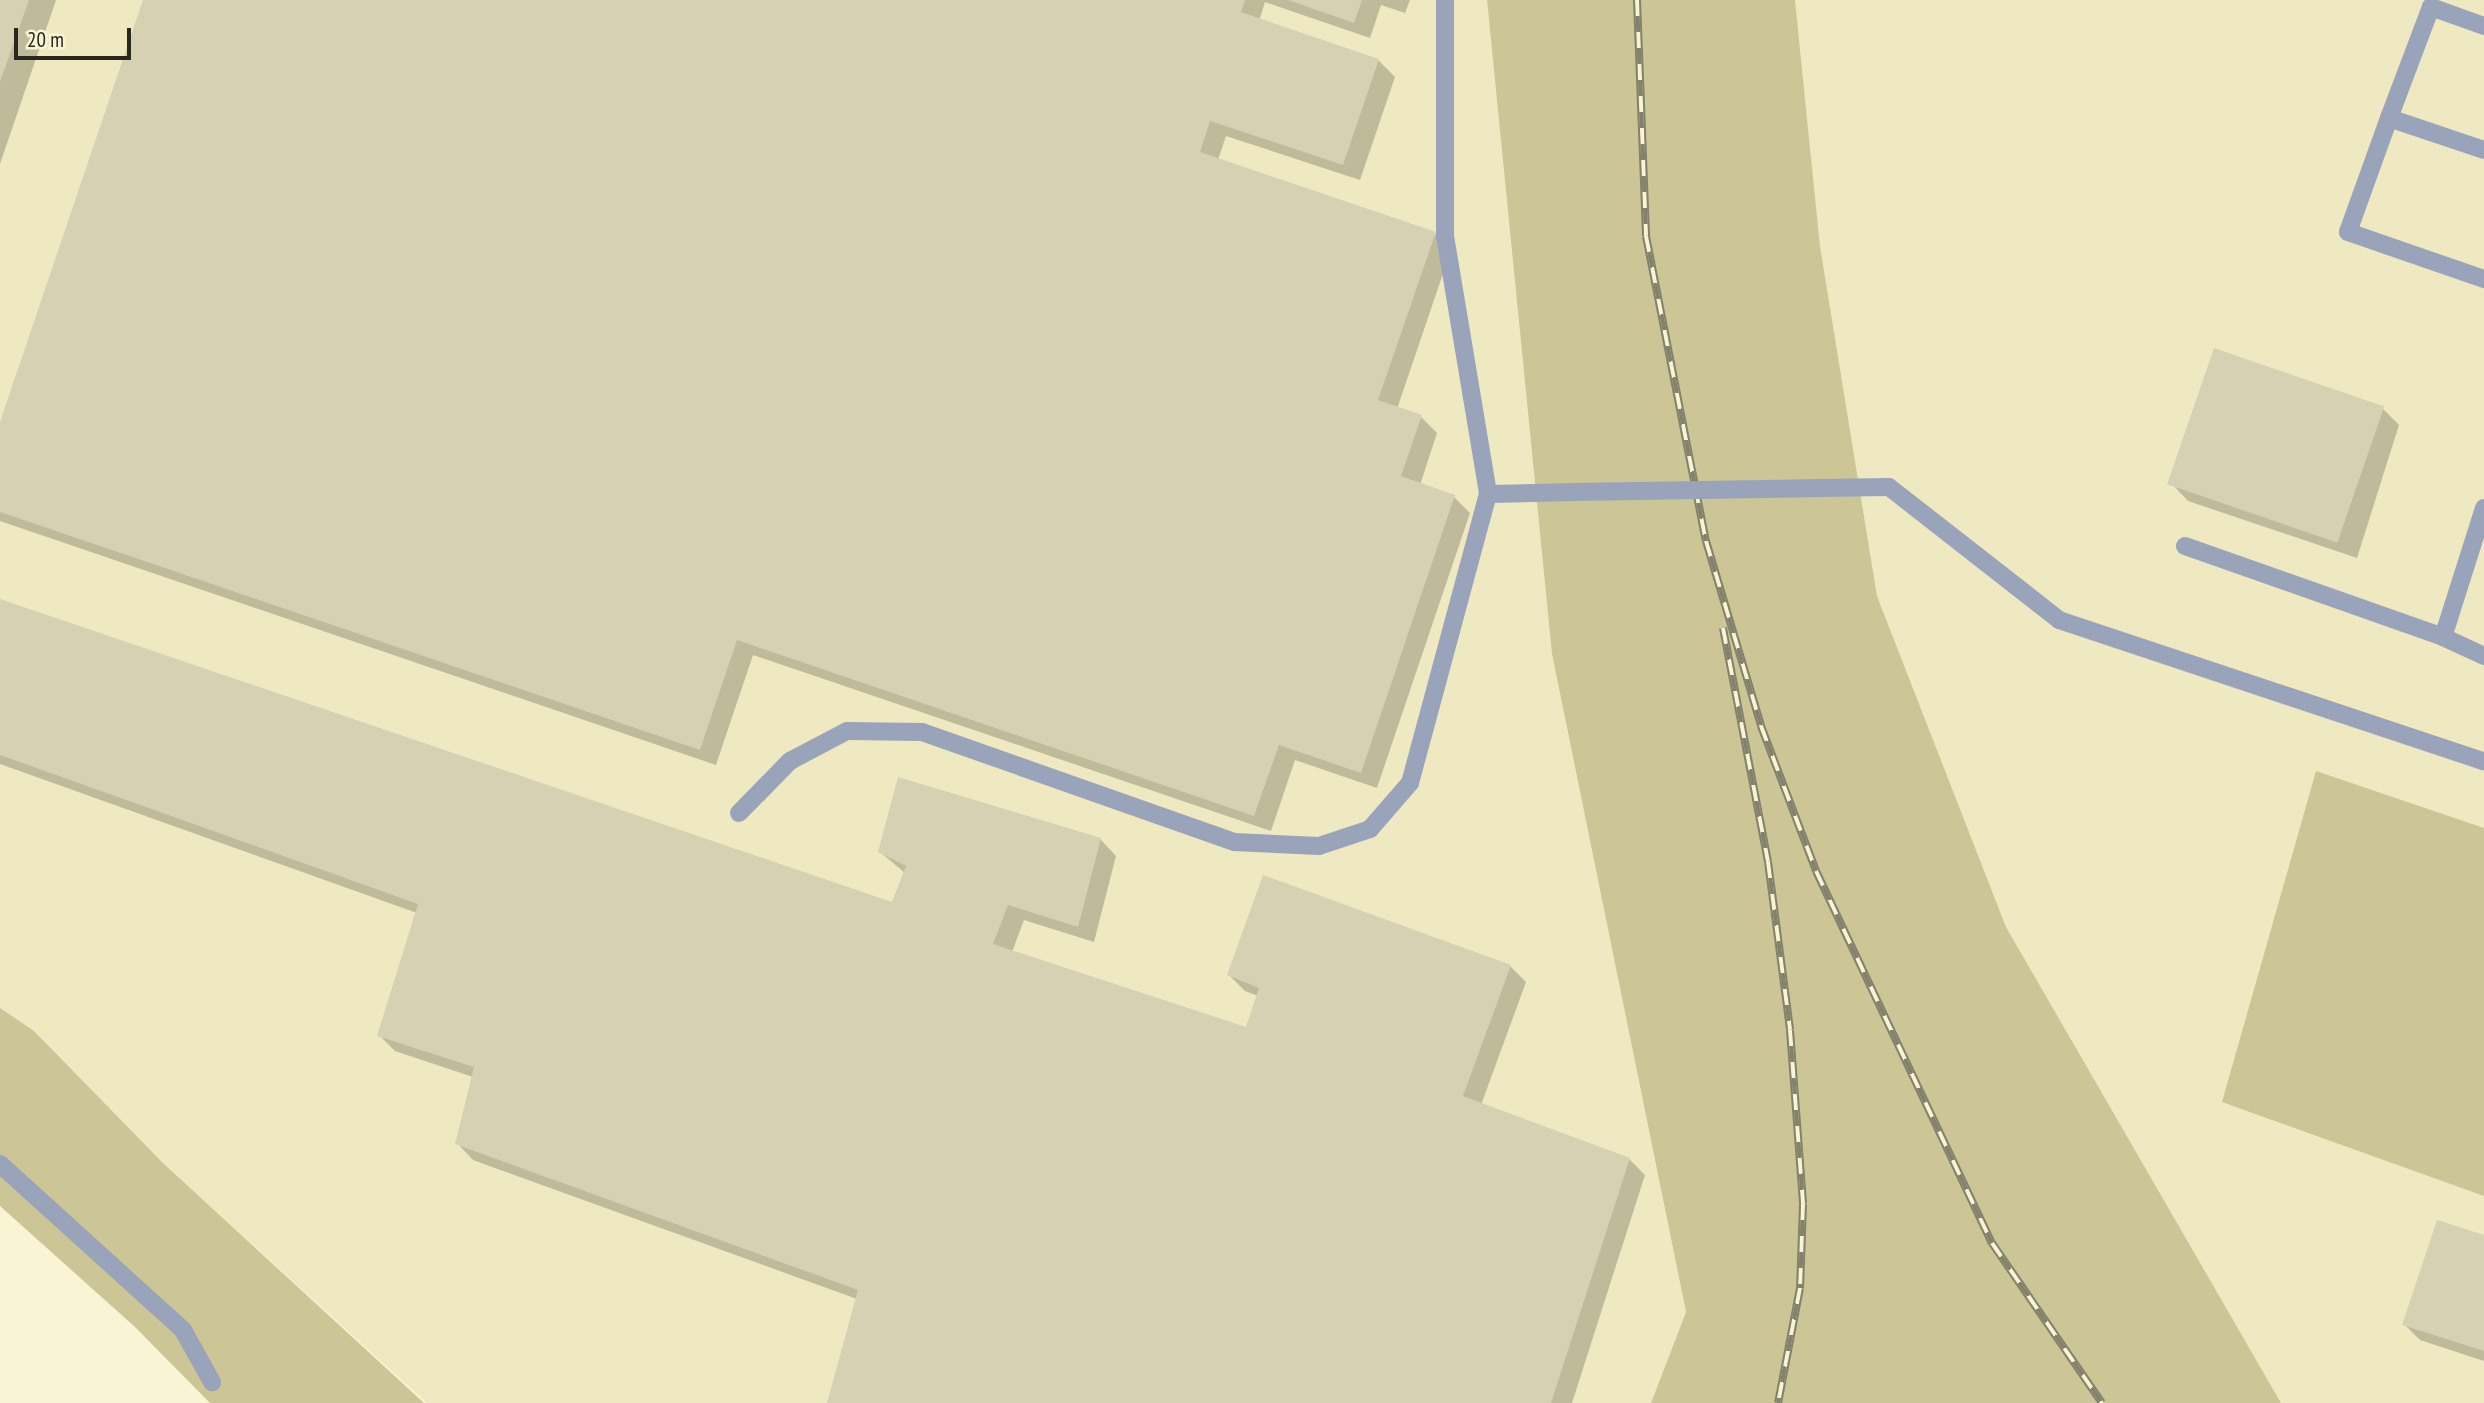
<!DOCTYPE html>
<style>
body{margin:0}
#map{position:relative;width:2484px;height:1403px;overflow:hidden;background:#f8f4d4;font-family:"PT Sans Narrow",sans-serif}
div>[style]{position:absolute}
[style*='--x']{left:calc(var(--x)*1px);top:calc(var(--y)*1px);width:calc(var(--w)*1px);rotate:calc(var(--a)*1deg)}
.built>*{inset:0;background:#eee9c1}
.green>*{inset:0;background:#ccc696}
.shadow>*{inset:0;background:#0003}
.building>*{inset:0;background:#d6d1b2;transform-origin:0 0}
.lane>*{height:18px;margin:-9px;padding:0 9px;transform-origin:9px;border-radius:9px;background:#99a4bb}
.rail>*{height:8px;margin-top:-4px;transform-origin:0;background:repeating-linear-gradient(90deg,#f8f4d4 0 16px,#84826d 0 32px);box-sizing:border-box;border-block:2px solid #84826d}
.lane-bridge>*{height:18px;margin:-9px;padding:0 9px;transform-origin:9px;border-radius:9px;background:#99a4bb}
span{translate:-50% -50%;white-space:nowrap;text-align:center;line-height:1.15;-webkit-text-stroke:6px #f8f4d4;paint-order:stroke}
.scale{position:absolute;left:14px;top:28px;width:117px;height:32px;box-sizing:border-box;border:4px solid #29281c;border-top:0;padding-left:9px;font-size:21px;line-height:24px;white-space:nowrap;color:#29281c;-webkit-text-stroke:5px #f8f4d4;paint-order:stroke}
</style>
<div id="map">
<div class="built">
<div style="clip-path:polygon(0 0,1487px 0,1552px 654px,1686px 1312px,1651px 1403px,427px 1403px,163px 1163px,34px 1031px,0 1008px)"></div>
<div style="clip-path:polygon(1795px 0,2484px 0,2484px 1403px,2279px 1403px,2006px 927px,1877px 596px,1820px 246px)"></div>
</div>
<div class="green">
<div style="clip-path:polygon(1487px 0,1795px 0,1820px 246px,1877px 596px,2006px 927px,2281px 1403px,1651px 1403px,1686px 1312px,1552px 654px)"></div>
<div style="clip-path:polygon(2316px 771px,2484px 828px,2484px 1196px,2222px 1102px)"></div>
<div style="clip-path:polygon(0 1008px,34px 1031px,163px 1163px,424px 1403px,210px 1403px,135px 1327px,0 1206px)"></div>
</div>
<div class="shadow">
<div style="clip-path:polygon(0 0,56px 0,0 164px)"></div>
<div style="clip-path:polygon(145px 0,1410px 0,1405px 13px,1381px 5px,1370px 38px,1265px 2px,1259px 21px,1379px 61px,1395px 77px,1360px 180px,1226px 136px,1218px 160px,1435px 234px,1451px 250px,1397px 409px,1421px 417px,1437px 433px,1420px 485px,1454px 497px,1470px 513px,1377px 788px,1295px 760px,1271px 831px,753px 655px,716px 765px,0 521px,0 428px)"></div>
<div style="clip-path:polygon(2383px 409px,2399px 425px,2357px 558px,2188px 501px,2172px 484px)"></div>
<div style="clip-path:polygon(0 601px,893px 904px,905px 873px,880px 852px,1100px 839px,1116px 856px,1094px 942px,1024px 920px,1012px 952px,1247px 1029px,1258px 996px,1245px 991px,1229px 975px,1510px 966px,1526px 982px,1481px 1105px,1629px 1159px,1645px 1175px,1572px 1403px,829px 1403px,857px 1299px,473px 1160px,457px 1143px,473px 1077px,395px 1051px,379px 1035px,417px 913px,0 764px)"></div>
<div style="clip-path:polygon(2484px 1237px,2484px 1361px,2420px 1340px,2404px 1324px)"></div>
</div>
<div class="building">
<div style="clip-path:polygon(0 0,29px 0,0 82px)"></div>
<div style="clip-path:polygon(143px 0,1245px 0,1241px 12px,1379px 59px,1343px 165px,1210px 121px,1200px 152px,1436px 232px,1378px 400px,1422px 415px,1401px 476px,1455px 495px,1361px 773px,1279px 745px,1254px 816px,737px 640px,700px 750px,0 512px,0 422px)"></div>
<div style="clip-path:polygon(1288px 0,1362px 0,1354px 23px)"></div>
<div style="left:2214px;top:348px;width:180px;height:144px;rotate:19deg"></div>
<div style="clip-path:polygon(0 599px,892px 902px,906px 866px,878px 852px,898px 777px,1101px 838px,1078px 927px,1008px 905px,993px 944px,1246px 1027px,1259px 988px,1227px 975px,1263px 875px,1511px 965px,1463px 1096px,1630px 1158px,1551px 1403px,827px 1403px,858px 1290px,455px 1144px,474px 1067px,377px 1036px,418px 904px,0 755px)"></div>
<div style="clip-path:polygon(2437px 1220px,2484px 1235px,2484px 1351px,2402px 1325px)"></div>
</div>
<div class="lane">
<div style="--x:1445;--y:0;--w:236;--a:90"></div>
<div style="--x:1445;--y:236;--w:262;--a:80.5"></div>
<div style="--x:1488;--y:494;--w:86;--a:-1.3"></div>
<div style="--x:2389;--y:118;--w:119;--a:-69.3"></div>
<div style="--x:2431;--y:7;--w:56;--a:19.7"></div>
<div style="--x:2484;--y:150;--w:100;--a:-161.4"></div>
<div style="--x:2389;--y:118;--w:121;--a:109.8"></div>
<div style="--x:2348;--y:232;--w:144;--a:19.1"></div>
<div style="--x:1821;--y:488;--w:68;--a:-0.8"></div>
<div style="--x:1889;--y:487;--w:216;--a:38"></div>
<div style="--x:2059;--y:620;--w:448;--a:18.4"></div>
<div style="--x:2484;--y:508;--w:135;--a:107.6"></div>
<div style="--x:2443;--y:637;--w:45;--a:24.9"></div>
<div style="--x:2185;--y:546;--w:274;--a:19.4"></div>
<div style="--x:739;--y:813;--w:73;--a:-45.6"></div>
<div style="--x:790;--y:761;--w:64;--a:-27.8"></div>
<div style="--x:847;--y:731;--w:75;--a:0.8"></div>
<div style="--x:922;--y:732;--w:331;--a:19.4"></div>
<div style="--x:1234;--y:842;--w:85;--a:2.7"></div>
<div style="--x:1319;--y:846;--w:54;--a:-18.4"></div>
<div style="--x:1370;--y:829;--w:61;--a:-49"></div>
<div style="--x:1410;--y:783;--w:299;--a:-74.9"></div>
<div style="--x:0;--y:1164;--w:247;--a:42.2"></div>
<div style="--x:183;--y:1330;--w:60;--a:60.9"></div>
</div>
<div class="rail">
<div style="--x:1637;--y:0;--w:236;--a:87.8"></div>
<div style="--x:1646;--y:236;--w:311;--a:78.9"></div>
<div style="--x:1706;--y:541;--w:193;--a:73.4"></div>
<div style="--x:1761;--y:726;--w:155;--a:69.2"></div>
<div style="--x:1816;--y:871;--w:412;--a:64.7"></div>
<div style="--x:1992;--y:1243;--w:194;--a:55.5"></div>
<div style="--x:1723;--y:628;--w:238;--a:79.1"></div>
<div style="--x:1768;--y:862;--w:169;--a:82.5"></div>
<div style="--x:1790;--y:1030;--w:174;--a:85.7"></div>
<div style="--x:1803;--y:1204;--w:84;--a:92"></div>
<div style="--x:1800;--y:1288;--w:117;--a:100.8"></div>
</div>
<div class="lane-bridge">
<div style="--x:1574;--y:492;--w:247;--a:-0.9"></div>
</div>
<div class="scale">20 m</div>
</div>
